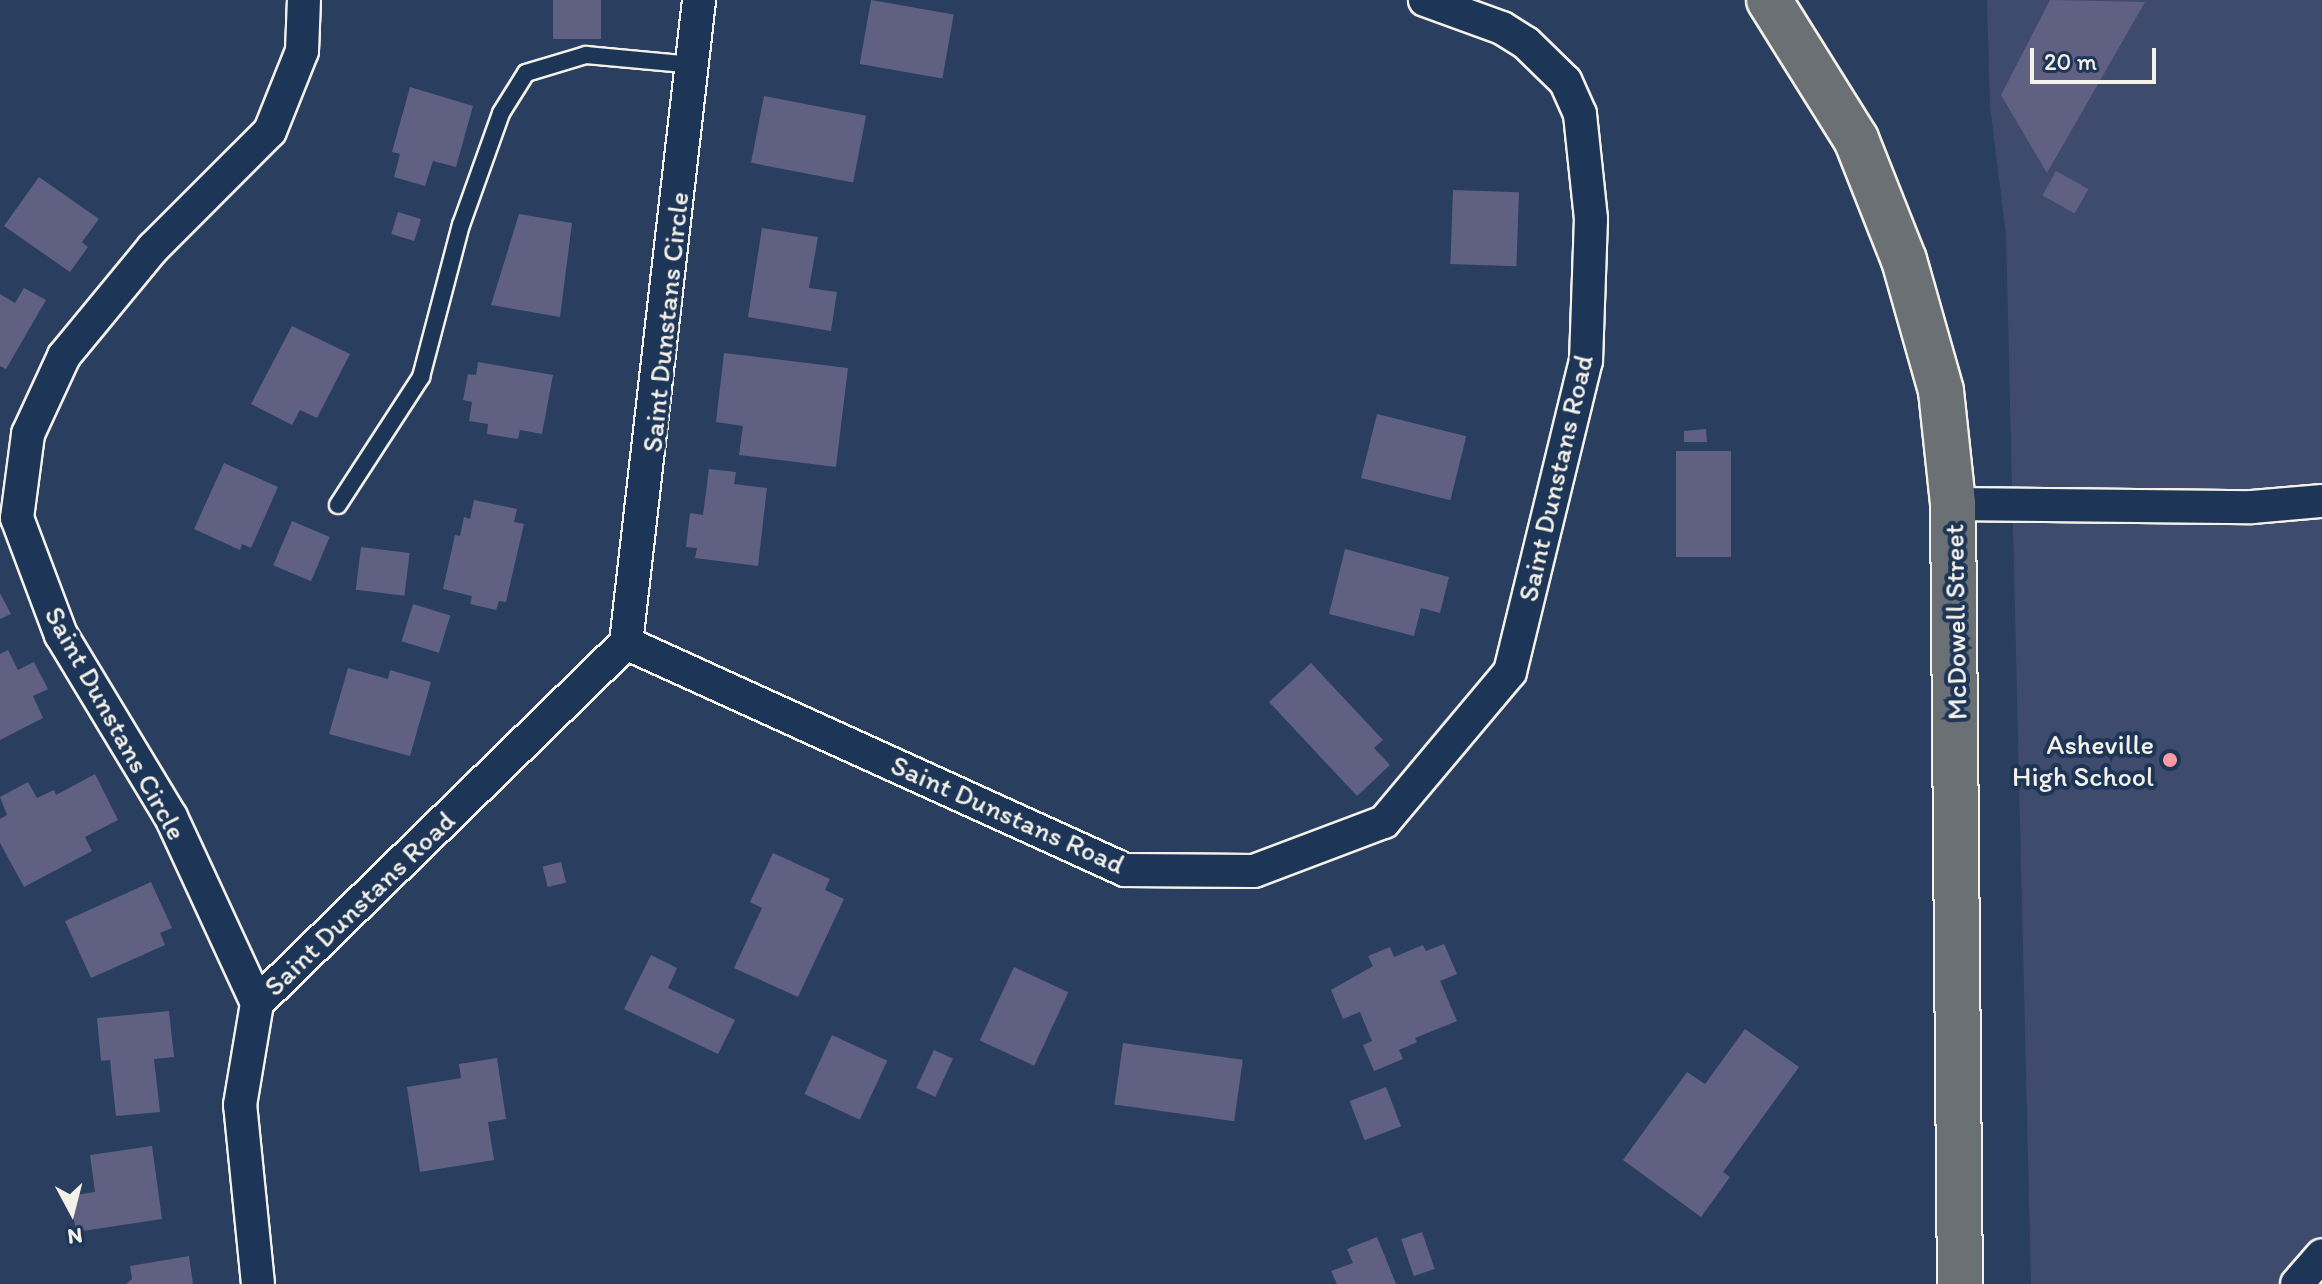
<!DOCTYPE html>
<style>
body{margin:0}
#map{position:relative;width:2322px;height:1284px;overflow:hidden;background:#2a3e60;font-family:Itim,sans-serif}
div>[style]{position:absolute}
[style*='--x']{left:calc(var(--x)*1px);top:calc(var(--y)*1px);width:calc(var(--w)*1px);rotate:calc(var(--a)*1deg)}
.built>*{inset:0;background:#3e4b6d}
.building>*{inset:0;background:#606082;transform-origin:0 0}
.roads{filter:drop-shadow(2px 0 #f4f1e8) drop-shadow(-2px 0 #f4f1e8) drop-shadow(0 2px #f4f1e8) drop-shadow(0 -2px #f4f1e8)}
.service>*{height:16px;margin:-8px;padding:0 8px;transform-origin:8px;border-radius:8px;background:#1d3557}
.minor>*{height:32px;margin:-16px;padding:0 16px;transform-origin:16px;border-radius:16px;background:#1d3557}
.primary>*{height:44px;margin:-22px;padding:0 22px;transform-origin:22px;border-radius:22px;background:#6a7074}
.dots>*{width:22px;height:22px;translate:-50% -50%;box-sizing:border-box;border:4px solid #1d3557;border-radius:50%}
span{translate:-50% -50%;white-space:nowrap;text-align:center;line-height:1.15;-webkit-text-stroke:8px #1d3557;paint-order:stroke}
.street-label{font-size:28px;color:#f4f1e8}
.poi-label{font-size:28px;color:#f4f1e8}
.right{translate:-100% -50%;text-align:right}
.north{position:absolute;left:32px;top:1172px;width:80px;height:80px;-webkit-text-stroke:6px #1d3557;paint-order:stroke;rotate:173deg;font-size:22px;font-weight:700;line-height:32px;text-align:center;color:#f4f1e8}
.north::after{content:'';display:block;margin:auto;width:28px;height:36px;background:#f4f1e8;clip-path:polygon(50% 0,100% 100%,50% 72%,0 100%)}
.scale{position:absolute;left:2030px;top:48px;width:126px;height:36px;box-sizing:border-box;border:4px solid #f4f1e8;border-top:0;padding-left:10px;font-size:24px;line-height:28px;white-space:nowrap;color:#f4f1e8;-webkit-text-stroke:6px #1d3557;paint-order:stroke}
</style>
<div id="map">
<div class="built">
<div style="clip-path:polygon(1987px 0,2322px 0,2322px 1284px,2031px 1284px,2006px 235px,1990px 106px)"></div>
</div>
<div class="building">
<div style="left:553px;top:0;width:48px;height:39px"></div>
<div style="left:871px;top:0;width:84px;height:65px;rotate:10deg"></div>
<div style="clip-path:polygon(2050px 0,2145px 2px,2047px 173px,2001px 95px)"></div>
<div style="clip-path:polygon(410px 87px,473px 106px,456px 167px,433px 161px,425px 186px,394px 177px,400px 154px,392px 152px)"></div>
<div style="left:764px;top:96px;width:104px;height:68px;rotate:11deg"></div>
<div style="left:2056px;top:171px;width:37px;height:28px;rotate:29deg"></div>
<div style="clip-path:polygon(39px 177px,99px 219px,82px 242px,88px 247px,70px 272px,4px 226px)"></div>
<div style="left:1453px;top:190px;width:66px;height:74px;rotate:2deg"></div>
<div style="left:398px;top:212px;width:24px;height:23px;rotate:17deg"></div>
<div style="clip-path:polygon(519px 214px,572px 223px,560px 317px,491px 305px)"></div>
<div style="clip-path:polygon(762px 228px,818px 237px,809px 288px,837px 292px,831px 331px,748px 317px)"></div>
<div style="clip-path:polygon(24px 288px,46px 300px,6px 369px,0 366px,0 294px,15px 303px)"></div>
<div style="clip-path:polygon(292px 326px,350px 354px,317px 418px,300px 410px,292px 425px,251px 404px)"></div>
<div style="clip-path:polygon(724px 353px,848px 368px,836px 467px,739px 455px,743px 426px,716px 422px)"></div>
<div style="clip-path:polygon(478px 362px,553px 375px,542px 434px,520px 430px,518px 439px,487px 434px,488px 424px,469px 421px,472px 402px,463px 400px,468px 374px,476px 375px)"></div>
<div style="left:1377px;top:414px;width:92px;height:66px;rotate:14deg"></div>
<div style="clip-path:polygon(1706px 429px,1707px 442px,1684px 442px,1684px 431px)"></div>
<div style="left:1676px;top:451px;width:55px;height:106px"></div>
<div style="clip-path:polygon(224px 463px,278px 487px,251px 548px,242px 544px,240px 550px,194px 529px)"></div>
<div style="clip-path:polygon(709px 469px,736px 472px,734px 484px,767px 488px,758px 566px,695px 558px,697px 548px,686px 547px,690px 513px,703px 515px)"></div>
<div style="clip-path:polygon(474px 500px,517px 509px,514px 522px,524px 524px,506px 602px,499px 601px,496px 610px,470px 604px,472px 596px,443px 589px,455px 535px,460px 536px,464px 517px,470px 519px)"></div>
<div style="left:292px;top:521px;width:41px;height:48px;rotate:23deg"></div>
<div style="left:361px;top:547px;width:49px;height:43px;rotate:7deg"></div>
<div style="clip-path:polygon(1345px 549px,1449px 577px,1440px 613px,1421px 608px,1414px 636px,1329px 614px)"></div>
<div style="clip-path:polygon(0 593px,11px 614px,0 619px)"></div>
<div style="left:413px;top:604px;width:39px;height:39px;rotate:17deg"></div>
<div style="clip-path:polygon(8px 650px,18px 670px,34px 662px,48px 689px,33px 696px,43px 718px,0 740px,0 654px)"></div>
<div style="clip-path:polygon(1311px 663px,1383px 740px,1374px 748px,1390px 765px,1357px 796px,1269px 702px)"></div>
<div style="clip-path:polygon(348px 668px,388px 679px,390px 670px,431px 682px,410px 756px,329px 734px)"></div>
<div style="clip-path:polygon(95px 774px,118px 820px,85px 837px,92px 851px,24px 887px,0 843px,0 819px,7px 815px,0 797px,28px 782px,37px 798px,54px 790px,56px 795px)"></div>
<div style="clip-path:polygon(773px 853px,830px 879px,825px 890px,844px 899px,798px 997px,734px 968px,762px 908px,750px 902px)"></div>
<div style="left:561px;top:862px;width:21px;height:19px;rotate:76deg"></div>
<div style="clip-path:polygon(151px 882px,172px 928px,160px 933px,165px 945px,91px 978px,65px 921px)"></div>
<div style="clip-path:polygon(1444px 944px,1457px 974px,1440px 981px,1457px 1021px,1415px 1038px,1417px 1042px,1399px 1050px,1403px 1059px,1374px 1071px,1363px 1045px,1372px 1041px,1360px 1012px,1343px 1019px,1331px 990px,1373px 966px,1368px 956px,1390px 947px,1394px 957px,1423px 945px,1426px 951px)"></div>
<div style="clip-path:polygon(651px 955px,677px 968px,668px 988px,735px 1020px,718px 1054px,624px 1009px)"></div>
<div style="left:1014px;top:967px;width:60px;height:81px;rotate:25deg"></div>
<div style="clip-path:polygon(169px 1011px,174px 1057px,154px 1059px,160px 1112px,116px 1116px,110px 1060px,101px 1061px,97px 1018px)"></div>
<div style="clip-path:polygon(1745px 1029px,1799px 1067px,1723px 1172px,1730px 1177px,1701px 1217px,1623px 1160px,1687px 1072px,1705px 1084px)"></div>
<div style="left:832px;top:1035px;width:61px;height:65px;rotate:25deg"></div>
<div style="left:1123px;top:1043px;width:121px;height:62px;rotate:8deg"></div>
<div style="left:934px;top:1050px;width:21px;height:42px;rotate:25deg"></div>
<div style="clip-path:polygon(497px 1058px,506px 1119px,488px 1122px,494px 1160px,420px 1172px,407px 1087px,461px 1078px,459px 1064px)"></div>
<div style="left:1386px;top:1087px;width:42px;height:39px;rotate:69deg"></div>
<div style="clip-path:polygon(152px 1146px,162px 1219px,76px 1232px,70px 1196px,95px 1192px,90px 1155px)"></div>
<div style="left:1422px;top:1232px;width:39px;height:22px;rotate:71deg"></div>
<div style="clip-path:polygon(1377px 1237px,1396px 1284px,1337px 1284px,1331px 1271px,1353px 1263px,1347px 1249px)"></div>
<div style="clip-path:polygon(189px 1256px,193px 1284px,126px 1284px,132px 1279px,130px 1266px)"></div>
</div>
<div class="roads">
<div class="service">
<div style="--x:338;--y:505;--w:153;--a:-57"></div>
<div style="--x:421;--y:377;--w:157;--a:-75.3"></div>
<div style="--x:461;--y:225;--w:119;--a:-70.3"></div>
<div style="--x:501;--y:113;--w:47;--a:-58"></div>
<div style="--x:526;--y:73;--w:63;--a:-16.7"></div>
<div style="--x:586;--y:55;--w:107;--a:5.3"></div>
</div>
<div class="minor">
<div style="--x:1953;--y:504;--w:299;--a:0.6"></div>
<div style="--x:2252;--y:507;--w:68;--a:-5"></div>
<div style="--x:626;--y:643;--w:647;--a:-83.52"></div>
<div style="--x:257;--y:1003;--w:205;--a:-114.8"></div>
<div style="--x:171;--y:817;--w:213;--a:-121.1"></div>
<div style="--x:61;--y:635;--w:125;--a:-110.6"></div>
<div style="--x:17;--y:518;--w:85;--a:-82.5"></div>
<div style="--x:28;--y:434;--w:86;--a:-65.2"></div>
<div style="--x:64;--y:356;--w:140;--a:-50.5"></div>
<div style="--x:153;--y:248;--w:165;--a:-45"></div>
<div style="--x:270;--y:131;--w:86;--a:-68.2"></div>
<div style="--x:302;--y:51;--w:51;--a:-87.8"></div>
<div style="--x:258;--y:1284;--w:180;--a:-95.7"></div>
<div style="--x:240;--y:1105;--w:103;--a:-80.5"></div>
<div style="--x:257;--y:1003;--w:516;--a:-44.29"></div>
<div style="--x:626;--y:643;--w:548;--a:24.46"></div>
<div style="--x:1125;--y:870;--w:129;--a:0.4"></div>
<div style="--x:1254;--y:871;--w:139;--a:-20.7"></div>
<div style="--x:1384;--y:822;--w:196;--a:-50"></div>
<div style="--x:1510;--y:672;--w:320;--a:-76.3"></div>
<div style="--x:1586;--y:361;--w:142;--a:-88"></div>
<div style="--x:1591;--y:219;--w:106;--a:-96"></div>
<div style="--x:1580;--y:114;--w:36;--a:-114"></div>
<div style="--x:1565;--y:81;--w:54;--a:-135.7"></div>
<div style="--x:1526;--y:43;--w:28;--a:-148"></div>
<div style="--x:1502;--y:28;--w:82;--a:-160"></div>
<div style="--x:2297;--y:1284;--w:38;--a:-49"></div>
</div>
<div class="primary">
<div style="--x:1769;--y:0;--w:164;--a:58"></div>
<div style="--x:1856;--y:139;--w:130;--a:68.4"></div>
<div style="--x:1904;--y:260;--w:136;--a:74.2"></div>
<div style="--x:1941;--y:391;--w:114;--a:83.9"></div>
<div style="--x:1953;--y:504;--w:780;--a:89.49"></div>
</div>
</div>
<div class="dots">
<div style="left:2170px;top:760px;background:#ff9aa2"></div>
</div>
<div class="street-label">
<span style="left:665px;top:322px;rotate:-84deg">Saint Dunstans Circle</span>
<span style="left:1555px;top:478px;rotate:-77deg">Saint Dunstans Road</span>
<span style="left:1955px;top:622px;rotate:-91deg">McDowell Street</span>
<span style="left:116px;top:723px;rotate:61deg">Saint Dunstans Circle</span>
<span style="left:1008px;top:814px;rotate:24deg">Saint Dunstans Road</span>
<span style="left:359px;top:903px;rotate:-44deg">Saint Dunstans Road</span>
</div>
<div class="poi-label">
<span class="right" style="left:2154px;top:760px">Asheville<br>High School</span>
</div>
<div class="north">N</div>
<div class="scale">20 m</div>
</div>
